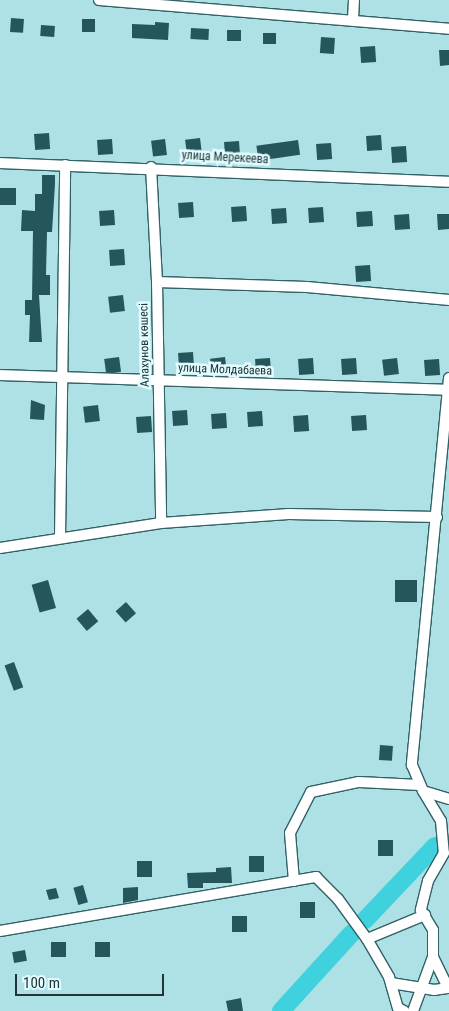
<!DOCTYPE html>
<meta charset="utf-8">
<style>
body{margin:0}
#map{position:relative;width:449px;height:1011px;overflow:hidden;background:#ade1e5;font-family:"Roboto Condensed",sans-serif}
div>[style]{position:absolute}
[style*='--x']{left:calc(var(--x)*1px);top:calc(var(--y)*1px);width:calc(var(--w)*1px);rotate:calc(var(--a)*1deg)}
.river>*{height:18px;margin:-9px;padding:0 9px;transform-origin:9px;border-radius:9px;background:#3fd1dd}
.building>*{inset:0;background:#25565b;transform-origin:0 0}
.roads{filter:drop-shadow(1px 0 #316166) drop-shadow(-1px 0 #316166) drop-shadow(0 1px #316166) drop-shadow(0 -1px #316166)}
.minor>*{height:10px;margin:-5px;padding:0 5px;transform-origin:5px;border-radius:5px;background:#fff}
span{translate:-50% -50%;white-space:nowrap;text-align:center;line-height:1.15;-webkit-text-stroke:5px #e3fcff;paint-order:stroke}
.street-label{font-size:12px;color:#203537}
.scale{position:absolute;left:15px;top:974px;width:149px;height:22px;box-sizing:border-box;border:2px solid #203537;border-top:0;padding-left:6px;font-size:15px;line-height:18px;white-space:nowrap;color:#203537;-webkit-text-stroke:4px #e3fcff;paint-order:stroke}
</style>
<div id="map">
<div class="river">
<div style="--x:365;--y:920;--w:102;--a:-46.6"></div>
<div style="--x:281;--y:1011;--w:105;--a:-47.7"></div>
</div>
<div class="building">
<div style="left:11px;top:18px;width:13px;height:14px;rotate:4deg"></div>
<div style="left:82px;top:19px;width:13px;height:13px"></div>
<div style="clip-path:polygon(155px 22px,169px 23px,168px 40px,132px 38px,132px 24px,155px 25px)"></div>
<div style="left:41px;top:25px;width:14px;height:11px;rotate:4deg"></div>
<div style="left:191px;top:28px;width:18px;height:11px;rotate:3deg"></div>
<div style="left:227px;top:30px;width:14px;height:11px"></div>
<div style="left:263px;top:33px;width:13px;height:11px"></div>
<div style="left:321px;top:37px;width:14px;height:16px;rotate:4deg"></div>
<div style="left:375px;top:46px;width:16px;height:15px;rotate:86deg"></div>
<div style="clip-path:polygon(439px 50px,449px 50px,449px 65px,440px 66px)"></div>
<div style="left:49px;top:133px;width:16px;height:15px;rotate:86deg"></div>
<div style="left:381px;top:135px;width:15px;height:15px;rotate:86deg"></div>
<div style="left:200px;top:138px;width:16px;height:15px;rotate:83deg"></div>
<div style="left:112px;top:139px;width:15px;height:15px;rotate:86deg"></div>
<div style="left:165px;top:139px;width:16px;height:14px;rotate:83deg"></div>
<div style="left:298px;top:140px;width:15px;height:42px;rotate:82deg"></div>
<div style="left:239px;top:141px;width:16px;height:15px;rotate:86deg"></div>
<div style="left:331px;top:143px;width:16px;height:15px;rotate:86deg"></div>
<div style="left:406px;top:146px;width:16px;height:15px;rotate:86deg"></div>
<div style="clip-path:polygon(42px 175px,55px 175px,55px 184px,52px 232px,47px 232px,46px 275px,50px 275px,50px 295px,39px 295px,42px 342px,29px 342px,30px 315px,25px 315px,25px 300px,32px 300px,33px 231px,21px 231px,22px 210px,35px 211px,35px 194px,42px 194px)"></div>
<div style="left:0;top:188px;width:16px;height:17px"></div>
<div style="left:193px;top:202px;width:15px;height:15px;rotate:86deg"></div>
<div style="left:246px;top:206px;width:15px;height:15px;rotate:86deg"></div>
<div style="left:323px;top:207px;width:15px;height:15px;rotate:86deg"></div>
<div style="left:286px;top:208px;width:15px;height:15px;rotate:86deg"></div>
<div style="left:114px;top:210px;width:15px;height:15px;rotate:86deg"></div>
<div style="left:372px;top:211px;width:15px;height:16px;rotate:86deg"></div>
<div style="left:409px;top:214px;width:15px;height:15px;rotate:86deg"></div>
<div style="clip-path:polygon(437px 214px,449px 214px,449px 229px,438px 230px)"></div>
<div style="left:124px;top:249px;width:16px;height:15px;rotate:86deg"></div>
<div style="left:370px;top:265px;width:16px;height:15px;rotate:86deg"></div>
<div style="left:123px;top:295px;width:16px;height:15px;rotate:83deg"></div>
<div style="left:193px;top:352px;width:16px;height:15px;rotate:86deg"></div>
<div style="left:119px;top:357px;width:15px;height:15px;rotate:82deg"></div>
<div style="left:225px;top:357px;width:16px;height:15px;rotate:83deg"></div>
<div style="left:270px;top:358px;width:16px;height:15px;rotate:86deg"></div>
<div style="left:313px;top:358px;width:16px;height:15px;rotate:86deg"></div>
<div style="left:356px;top:358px;width:16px;height:15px;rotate:86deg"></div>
<div style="left:397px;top:358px;width:16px;height:15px;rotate:83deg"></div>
<div style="left:439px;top:359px;width:16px;height:15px;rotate:86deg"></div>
<div style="clip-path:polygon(31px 400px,45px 405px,44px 420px,30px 419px)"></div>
<div style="left:98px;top:405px;width:16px;height:15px;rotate:83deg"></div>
<div style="left:187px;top:410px;width:15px;height:15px;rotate:86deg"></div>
<div style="left:262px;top:411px;width:15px;height:15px;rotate:86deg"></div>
<div style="left:226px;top:413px;width:15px;height:15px;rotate:86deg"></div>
<div style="left:308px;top:415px;width:16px;height:15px;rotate:86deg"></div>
<div style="left:366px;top:415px;width:15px;height:15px;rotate:86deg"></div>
<div style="left:151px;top:416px;width:16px;height:15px;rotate:86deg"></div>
<div style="left:48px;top:580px;width:29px;height:17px;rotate:74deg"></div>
<div style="left:395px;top:580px;width:22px;height:22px"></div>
<div style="left:126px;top:602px;width:15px;height:14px;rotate:48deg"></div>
<div style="left:88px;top:609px;width:16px;height:15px;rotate:50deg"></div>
<div style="left:14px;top:662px;width:27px;height:10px;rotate:70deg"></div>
<div style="left:380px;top:745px;width:13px;height:15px;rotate:4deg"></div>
<div style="left:393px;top:840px;width:16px;height:15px;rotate:90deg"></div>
<div style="left:249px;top:856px;width:15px;height:16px"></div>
<div style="left:137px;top:861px;width:15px;height:16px"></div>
<div style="clip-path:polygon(231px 867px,232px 883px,203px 883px,203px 888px,188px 888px,187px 873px,216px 872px,216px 868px)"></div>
<div style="left:83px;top:885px;width:18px;height:10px;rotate:74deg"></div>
<div style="clip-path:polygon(138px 887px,138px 900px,123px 903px,123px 888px)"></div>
<div style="clip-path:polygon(56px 888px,59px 898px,49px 900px,46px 890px)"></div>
<div style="left:300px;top:902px;width:15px;height:16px"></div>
<div style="left:232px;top:916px;width:15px;height:16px"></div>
<div style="left:51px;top:942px;width:15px;height:15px"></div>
<div style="left:95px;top:942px;width:15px;height:15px"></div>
<div style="left:25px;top:950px;width:11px;height:13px;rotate:80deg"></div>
<div style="clip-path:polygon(241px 998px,243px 1011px,228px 1011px,226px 1001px)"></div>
</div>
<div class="roads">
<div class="minor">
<div style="--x:99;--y:0;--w:351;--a:4.7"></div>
<div style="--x:353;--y:19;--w:19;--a:-87"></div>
<div style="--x:0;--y:163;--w:449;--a:2.4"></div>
<div style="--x:151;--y:167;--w:115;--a:87"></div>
<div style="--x:157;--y:282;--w:241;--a:89"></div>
<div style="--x:157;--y:282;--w:150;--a:1.9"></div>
<div style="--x:307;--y:287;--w:143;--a:5.2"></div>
<div style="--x:0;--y:375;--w:449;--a:1.9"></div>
<div style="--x:449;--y:378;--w:389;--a:95.5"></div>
<div style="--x:412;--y:765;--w:28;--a:67"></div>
<div style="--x:423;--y:791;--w:27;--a:17"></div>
<div style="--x:60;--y:538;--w:373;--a:-89.2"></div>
<div style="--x:0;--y:548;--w:163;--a:-8.8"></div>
<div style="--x:161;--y:523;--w:128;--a:-4"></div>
<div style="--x:289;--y:514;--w:148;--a:1.2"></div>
<div style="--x:423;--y:791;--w:35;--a:59"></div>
<div style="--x:441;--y:821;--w:32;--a:85"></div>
<div style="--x:444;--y:853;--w:32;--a:120"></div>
<div style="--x:428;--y:881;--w:30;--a:104"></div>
<div style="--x:421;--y:910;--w:23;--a:59"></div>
<div style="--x:433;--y:930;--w:27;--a:90"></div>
<div style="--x:433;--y:957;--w:34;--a:64"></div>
<div style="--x:294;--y:881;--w:48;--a:-94.8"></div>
<div style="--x:290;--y:833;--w:46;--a:-62.9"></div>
<div style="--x:311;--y:792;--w:49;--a:-11.8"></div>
<div style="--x:359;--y:782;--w:61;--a:2.8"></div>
<div style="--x:0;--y:931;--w:321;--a:-9.7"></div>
<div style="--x:316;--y:877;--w:31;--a:45"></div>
<div style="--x:338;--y:899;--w:49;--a:54.1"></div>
<div style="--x:367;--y:939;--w:44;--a:59.9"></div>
<div style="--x:389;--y:977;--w:32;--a:74"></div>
<div style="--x:398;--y:1008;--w:7;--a:27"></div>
<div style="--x:367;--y:939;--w:63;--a:-22.5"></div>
<div style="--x:391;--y:983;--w:44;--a:9.2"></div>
<div style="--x:434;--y:990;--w:15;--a:-8"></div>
<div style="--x:413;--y:1011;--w:58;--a:-69.7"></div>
</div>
</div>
<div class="street-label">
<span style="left:225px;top:158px;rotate:3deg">улица Мерекеева</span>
<span style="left:145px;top:345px;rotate:-91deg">Алахунов көшесі</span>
<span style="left:225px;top:370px;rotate:2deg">улица Молдабаева</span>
</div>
<div class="scale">100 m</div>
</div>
